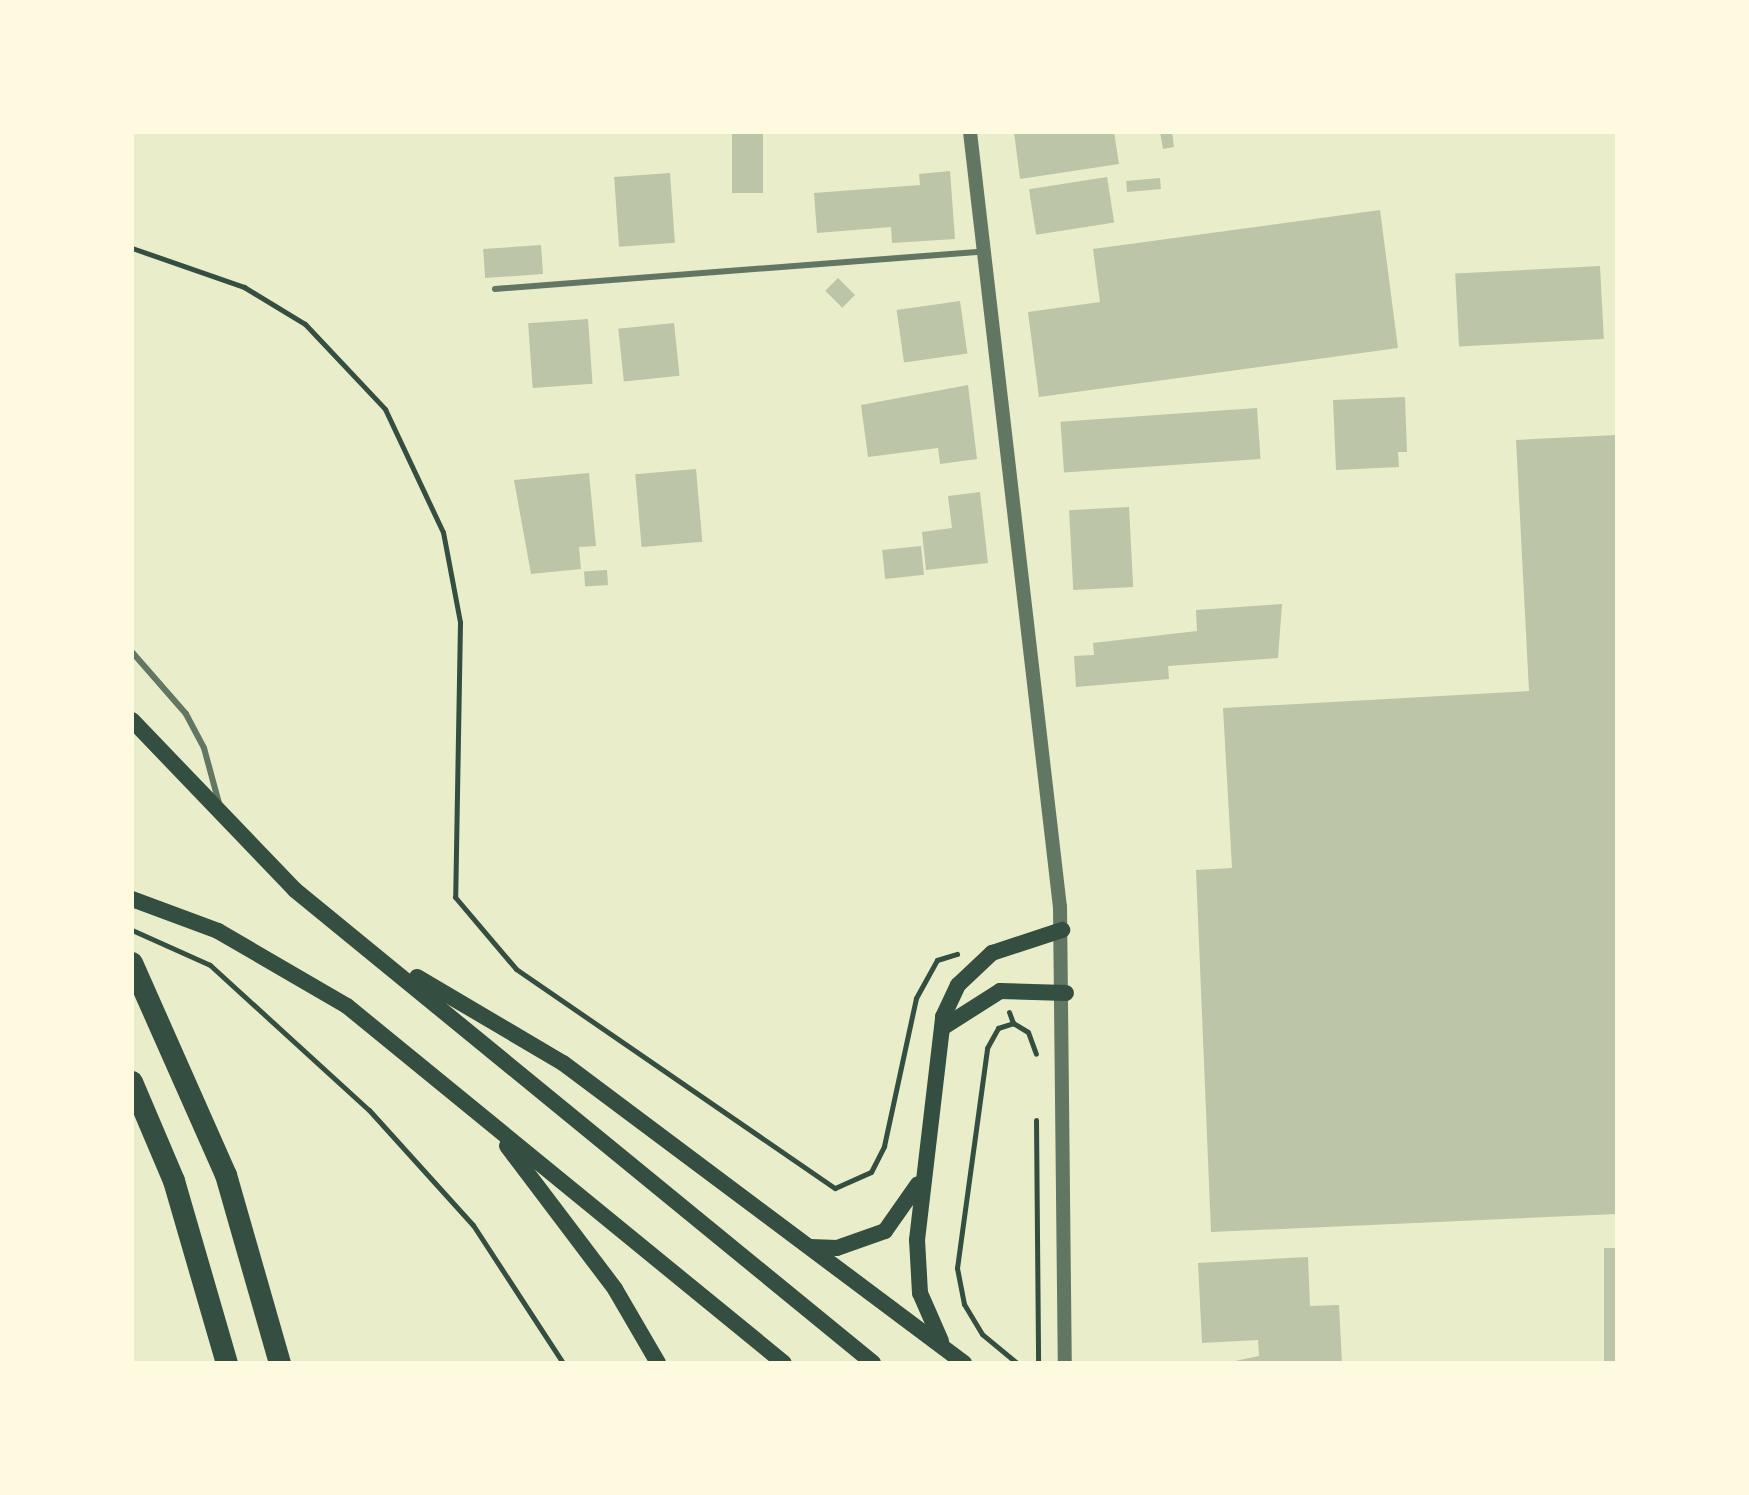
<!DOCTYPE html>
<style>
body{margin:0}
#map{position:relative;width:1749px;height:1495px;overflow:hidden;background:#e9edc9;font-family:Raleway,sans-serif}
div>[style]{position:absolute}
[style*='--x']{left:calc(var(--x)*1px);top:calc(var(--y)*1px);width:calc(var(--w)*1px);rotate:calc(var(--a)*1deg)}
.building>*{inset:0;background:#bcc5a7;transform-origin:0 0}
.path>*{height:5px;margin:-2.5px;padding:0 2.5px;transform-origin:2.5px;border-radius:2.5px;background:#344e41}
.service>*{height:6px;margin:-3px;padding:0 3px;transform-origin:3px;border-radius:3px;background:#617663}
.tertiary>*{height:14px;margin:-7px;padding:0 7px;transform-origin:7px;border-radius:7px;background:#617663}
.secondary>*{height:16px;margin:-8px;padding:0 8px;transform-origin:8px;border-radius:8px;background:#344e41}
.trunk>*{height:22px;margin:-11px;padding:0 11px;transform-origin:11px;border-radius:11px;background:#344e41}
span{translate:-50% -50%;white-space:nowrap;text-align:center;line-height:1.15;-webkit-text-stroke:7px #fefae0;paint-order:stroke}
.frame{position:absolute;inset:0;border:134px solid #fefae0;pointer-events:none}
</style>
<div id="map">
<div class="building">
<div style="left:732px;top:132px;width:31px;height:61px"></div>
<div style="clip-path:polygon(1014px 132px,1114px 132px,1119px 164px,1020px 179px)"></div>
<div style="clip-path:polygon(1160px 132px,1172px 132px,1174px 147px,1163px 149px)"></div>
<div style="clip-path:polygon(950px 171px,955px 239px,892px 243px,891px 227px,817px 233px,814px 193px,920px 185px,919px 174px)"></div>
<div style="left:670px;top:173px;width:70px;height:56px;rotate:86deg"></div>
<div style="left:1107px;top:177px;width:46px;height:79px;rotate:81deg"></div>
<div style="left:1160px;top:178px;width:11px;height:34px;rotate:85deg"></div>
<div style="clip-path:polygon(1380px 210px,1398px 348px,1039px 397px,1028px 312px,1100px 302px,1093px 249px)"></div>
<div style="left:541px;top:245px;width:29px;height:58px;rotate:86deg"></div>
<div style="left:1600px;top:266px;width:73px;height:145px;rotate:87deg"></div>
<div style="left:838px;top:278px;width:24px;height:18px;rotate:45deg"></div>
<div style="left:960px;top:301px;width:53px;height:64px;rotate:82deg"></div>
<div style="left:588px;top:319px;width:65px;height:60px;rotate:86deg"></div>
<div style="left:674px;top:323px;width:53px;height:56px;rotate:84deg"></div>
<div style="clip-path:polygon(968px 385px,977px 459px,940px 464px,938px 448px,868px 457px,861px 405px)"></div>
<div style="clip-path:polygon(1405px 397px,1407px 452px,1398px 452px,1399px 467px,1336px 470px,1333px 400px)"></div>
<div style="left:1257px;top:408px;width:51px;height:197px;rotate:86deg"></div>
<div style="clip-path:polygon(1617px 435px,1617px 1214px,1211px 1232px,1196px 870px,1232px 868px,1223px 708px,1529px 691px,1516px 440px)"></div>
<div style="left:696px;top:469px;width:73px;height:61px;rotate:85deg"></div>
<div style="clip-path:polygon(589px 473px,596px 546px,579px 547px,581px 569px,531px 574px,514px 480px)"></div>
<div style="clip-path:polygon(980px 492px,988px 563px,926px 570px,922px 532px,952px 528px,948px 496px)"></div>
<div style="left:1129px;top:507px;width:80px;height:60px;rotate:87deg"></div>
<div style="left:921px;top:546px;width:29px;height:39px;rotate:84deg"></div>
<div style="left:607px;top:570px;width:15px;height:23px;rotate:86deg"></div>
<div style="clip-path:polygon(1282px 604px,1278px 658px,1168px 666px,1169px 679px,1076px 687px,1074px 656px,1094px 655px,1093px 643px,1197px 631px,1196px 610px)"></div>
<div style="left:1604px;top:1248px;width:13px;height:115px"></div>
<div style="clip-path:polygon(1308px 1257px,1310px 1306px,1339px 1305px,1342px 1363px,1225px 1363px,1259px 1356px,1258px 1340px,1202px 1343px,1198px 1263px)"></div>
</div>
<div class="path">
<div style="--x:132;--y:248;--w:119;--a:19.2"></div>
<div style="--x:244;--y:287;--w:71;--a:31.2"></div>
<div style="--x:305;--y:324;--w:117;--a:46.7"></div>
<div style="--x:385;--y:409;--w:136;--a:64.8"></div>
<div style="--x:443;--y:532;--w:92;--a:79.3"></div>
<div style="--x:460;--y:622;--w:275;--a:91"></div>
<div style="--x:455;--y:897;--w:94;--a:49.7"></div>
<div style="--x:516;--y:969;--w:387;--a:34.5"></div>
<div style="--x:835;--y:1188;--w:39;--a:-24"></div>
<div style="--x:871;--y:1172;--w:29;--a:-63"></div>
<div style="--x:884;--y:1146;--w:151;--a:-77.8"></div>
<div style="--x:916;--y:998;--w:43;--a:-61.1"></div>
<div style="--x:937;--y:960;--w:21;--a:-17"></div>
<div style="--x:132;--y:930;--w:85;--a:24.2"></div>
<div style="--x:210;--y:965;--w:215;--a:42.4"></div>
<div style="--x:369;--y:1110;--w:155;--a:47.9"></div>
<div style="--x:473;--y:1225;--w:165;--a:56.9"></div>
<div style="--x:1009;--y:1012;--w:12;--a:70"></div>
<div style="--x:1036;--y:1120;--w:243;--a:89.5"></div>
<div style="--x:1017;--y:1363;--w:45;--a:-140.4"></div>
<div style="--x:982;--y:1334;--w:35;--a:-121"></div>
<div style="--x:964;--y:1304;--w:37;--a:-101"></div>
<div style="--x:957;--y:1268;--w:222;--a:-82.2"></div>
<div style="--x:987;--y:1048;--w:23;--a:-61"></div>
<div style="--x:998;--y:1028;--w:16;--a:-18"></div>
<div style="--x:1013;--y:1023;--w:17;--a:31"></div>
<div style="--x:1028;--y:1032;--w:23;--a:70"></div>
</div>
<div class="service">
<div style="--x:495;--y:289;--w:490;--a:-4.4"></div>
<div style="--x:132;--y:652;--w:82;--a:48.9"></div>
<div style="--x:186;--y:714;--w:38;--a:62"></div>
<div style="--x:204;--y:748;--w:61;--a:74.8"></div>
</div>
<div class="tertiary">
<div style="--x:970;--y:132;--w:780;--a:83.38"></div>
<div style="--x:1060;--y:907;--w:456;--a:89.4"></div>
</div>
<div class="secondary">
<div style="--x:132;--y:720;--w:236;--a:46.2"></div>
<div style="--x:295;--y:890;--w:747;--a:39.29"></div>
<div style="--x:132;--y:899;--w:92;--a:20.4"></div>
<div style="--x:218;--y:931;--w:149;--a:30.2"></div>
<div style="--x:347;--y:1006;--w:564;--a:39.25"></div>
<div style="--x:417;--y:977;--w:169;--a:30.5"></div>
<div style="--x:563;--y:1063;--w:501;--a:36.8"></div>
<div style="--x:942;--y:1028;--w:69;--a:-32.5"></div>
<div style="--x:1000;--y:991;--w:66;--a:1.7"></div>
<div style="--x:507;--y:1146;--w:179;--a:52.9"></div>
<div style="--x:615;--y:1289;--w:86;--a:59.8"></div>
<div style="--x:810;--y:1247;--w:27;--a:2"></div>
<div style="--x:837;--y:1248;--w:51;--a:-19.5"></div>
<div style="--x:885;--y:1231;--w:57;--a:-54.9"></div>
<div style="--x:941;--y:1341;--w:52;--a:-113.6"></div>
<div style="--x:920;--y:1293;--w:53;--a:-93.2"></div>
<div style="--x:917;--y:1240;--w:225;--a:-83.3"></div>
<div style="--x:943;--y:1017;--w:35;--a:-65"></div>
<div style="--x:958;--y:985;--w:47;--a:-43.3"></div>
<div style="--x:992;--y:953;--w:74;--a:-18.2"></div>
</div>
<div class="trunk">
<div style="--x:132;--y:963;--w:232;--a:66.1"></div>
<div style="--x:226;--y:1175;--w:196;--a:74"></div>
<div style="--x:132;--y:1082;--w:108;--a:67"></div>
<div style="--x:174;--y:1181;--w:190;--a:73.8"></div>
</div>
<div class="frame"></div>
</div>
